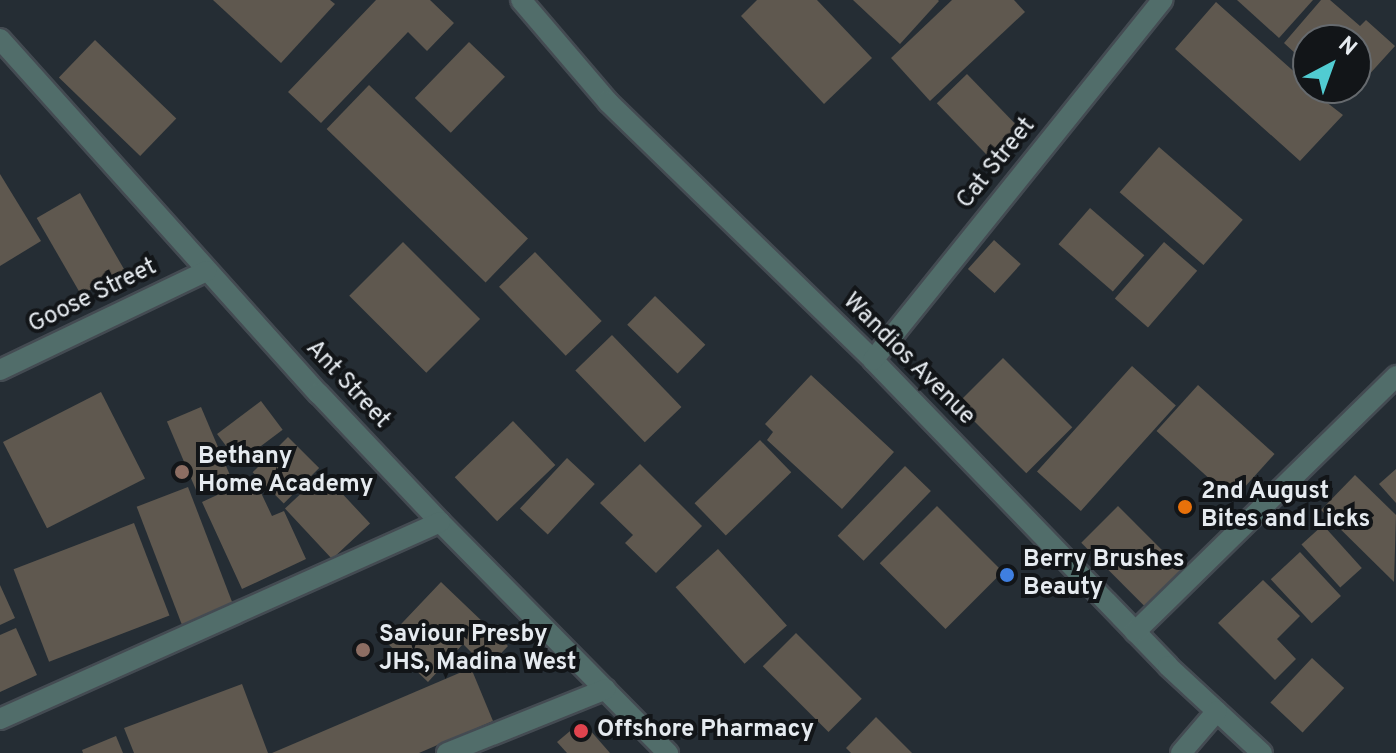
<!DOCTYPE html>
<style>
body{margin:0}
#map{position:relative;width:1396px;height:753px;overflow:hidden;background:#252d34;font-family:Overpass,sans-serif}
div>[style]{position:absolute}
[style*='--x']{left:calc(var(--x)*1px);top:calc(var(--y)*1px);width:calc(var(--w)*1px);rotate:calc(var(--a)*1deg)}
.building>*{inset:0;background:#5f584f;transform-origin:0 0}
.roads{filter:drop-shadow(2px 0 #444b52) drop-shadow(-2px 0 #444b52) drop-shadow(0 2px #444b52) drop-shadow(0 -2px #444b52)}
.minor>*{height:20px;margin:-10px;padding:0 10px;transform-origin:10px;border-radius:10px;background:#516d6a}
.dots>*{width:22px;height:22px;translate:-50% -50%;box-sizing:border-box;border:4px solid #121518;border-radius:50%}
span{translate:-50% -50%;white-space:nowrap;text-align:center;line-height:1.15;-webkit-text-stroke:8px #121518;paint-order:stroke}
.street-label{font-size:24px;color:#e5eaef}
.poi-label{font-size:24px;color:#e5eaef;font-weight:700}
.left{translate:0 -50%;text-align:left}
.north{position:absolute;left:1292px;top:24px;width:80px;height:80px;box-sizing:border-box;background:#121518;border:2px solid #666a6e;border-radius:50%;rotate:41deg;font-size:22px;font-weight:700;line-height:32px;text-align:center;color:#e5eaef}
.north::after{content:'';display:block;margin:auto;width:28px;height:36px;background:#51ccd2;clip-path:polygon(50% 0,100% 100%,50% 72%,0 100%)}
</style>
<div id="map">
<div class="building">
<div style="clip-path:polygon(213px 0,330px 0,335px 4px,281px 63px)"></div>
<div style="clip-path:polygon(376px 0,430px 0,454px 23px,427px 51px,408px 32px,321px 123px,288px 92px)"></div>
<div style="clip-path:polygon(757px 0,817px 0,872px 58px,824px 104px,741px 16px)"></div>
<div style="clip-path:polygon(853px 0,938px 0,939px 1px,900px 44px)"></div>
<div style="clip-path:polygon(952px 0,1014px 0,1025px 12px,930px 101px,891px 58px)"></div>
<div style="clip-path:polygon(1237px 0,1313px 0,1279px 38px)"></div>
<div style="clip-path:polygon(1321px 0,1330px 0,1360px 26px,1366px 20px,1395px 46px,1347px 99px,1334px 88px,1356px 88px,1356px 40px,1308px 40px,1308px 65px,1284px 43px)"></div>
<div style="clip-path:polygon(1216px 2px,1308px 84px,1308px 88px,1343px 115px,1300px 161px,1175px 49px)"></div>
<div style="left:95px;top:40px;width:113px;height:52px;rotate:44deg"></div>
<div style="left:469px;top:42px;width:50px;height:78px;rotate:44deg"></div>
<div style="left:967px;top:74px;width:76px;height:42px;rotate:46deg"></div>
<div style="left:369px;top:85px;width:221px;height:61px;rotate:44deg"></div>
<div style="left:1159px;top:147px;width:111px;height:60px;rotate:41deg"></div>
<div style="clip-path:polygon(0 174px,41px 241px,0 266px)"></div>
<div style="left:80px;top:193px;width:89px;height:50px;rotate:60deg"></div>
<div style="left:1090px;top:208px;width:72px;height:48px;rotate:41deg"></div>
<div style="left:994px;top:240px;width:36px;height:39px;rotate:42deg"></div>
<div style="left:403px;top:242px;width:109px;height:76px;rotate:45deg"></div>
<div style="left:1164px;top:242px;width:44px;height:75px;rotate:41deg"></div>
<div style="left:535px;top:252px;width:96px;height:50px;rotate:46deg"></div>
<div style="left:655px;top:296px;width:70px;height:40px;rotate:44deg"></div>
<div style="left:612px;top:335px;width:100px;height:51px;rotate:46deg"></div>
<div style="left:1003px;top:358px;width:98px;height:65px;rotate:45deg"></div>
<div style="left:1132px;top:366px;width:59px;height:142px;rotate:42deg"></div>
<div style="clip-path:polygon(811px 375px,894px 452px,842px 509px,767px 440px,773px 432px,765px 424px)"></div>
<div style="left:1198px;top:385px;width:103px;height:62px;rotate:42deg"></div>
<div style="left:101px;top:392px;width:97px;height:110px;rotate:63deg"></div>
<div style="left:261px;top:401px;width:36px;height:55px;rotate:53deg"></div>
<div style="left:201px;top:407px;width:78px;height:37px;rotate:67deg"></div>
<div style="left:513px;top:421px;width:61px;height:81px;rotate:46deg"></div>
<div style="left:288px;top:437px;width:44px;height:50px;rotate:45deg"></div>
<div style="left:760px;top:440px;width:45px;height:91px;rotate:46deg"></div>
<div style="left:567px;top:458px;width:38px;height:69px;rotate:43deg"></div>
<div style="clip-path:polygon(640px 464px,702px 526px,656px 573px,625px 543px,633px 535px,600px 503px)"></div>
<div style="left:905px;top:466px;width:36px;height:97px;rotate:44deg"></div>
<div style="clip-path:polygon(1396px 469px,1396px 503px,1379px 484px)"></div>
<div style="left:323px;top:473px;width:69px;height:52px;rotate:47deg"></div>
<div style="clip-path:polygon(1355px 475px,1396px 515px,1394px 582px,1321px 510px)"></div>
<div style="clip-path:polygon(254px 478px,272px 516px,284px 511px,306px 559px,242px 589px,202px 502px)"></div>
<div style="left:188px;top:487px;width:133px;height:55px;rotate:69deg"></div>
<div style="left:937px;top:506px;width:93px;height:81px;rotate:45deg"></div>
<div style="left:1118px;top:506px;width:90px;height:52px;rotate:45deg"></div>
<div style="left:134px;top:523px;width:99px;height:129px;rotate:69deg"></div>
<div style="left:1323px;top:525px;width:58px;height:29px;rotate:48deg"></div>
<div style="left:718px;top:549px;width:103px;height:57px;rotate:48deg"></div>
<div style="left:1300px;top:552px;width:60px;height:40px;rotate:47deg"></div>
<div style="clip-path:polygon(1263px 580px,1300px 616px,1277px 639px,1296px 659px,1275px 680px,1218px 623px)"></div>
<div style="clip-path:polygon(441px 582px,508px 646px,487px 668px,463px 644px,428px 682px,385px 641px)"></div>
<div style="clip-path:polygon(0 585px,15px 618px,0 625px)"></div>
<div style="clip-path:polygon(16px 628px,37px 675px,0 692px,0 635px)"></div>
<div style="left:796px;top:633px;width:93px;height:47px;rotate:45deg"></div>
<div style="left:1312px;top:658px;width:44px;height:61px;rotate:43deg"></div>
<div style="clip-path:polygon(471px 668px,493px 721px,419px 753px,272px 753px)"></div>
<div style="clip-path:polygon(242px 684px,268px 753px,134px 753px,124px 728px)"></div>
<div style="clip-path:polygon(876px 717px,912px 753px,851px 753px,846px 748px)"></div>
<div style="clip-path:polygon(582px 721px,610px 753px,567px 753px,557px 742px)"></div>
<div style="clip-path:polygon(116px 736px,123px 753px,83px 753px,82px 750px)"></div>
</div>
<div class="roads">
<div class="minor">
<div style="--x:521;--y:0;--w:134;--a:49.5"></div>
<div style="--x:608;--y:102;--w:370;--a:44.2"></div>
<div style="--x:873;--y:360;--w:425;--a:46"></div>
<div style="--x:1168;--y:666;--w:128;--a:42.8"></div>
<div style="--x:0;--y:39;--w:477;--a:48.1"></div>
<div style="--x:319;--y:394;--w:176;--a:46.6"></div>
<div style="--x:440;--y:522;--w:325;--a:45.4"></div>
<div style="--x:873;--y:360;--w:462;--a:-51.2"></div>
<div style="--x:0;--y:370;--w:229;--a:-25.6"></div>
<div style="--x:1135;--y:632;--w:366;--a:-44.4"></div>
<div style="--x:0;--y:719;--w:482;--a:-24.1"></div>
<div style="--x:447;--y:753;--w:171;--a:-21.9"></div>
<div style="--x:1181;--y:753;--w:55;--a:-49.4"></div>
</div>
</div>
<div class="dots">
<div style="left:182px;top:472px;background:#8d6e63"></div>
<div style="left:1185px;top:507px;background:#e8710a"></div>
<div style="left:1007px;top:575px;background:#3f7fe0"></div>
<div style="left:363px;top:650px;background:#8d6e63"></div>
<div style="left:581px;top:731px;background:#e0444e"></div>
</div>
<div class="street-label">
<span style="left:997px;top:164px;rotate:-51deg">Cat Street</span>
<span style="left:93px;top:297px;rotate:-26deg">Goose Street</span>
<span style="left:908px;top:360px;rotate:45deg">Wandios Avenue</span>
<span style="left:347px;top:385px;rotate:47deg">Ant Street</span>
</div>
<div class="poi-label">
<span class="left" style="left:198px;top:472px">Bethany<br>Home Academy</span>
<span class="left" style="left:1201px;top:507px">2nd August<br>Bites and Licks</span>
<span class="left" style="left:1023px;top:575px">Berry Brushes<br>Beauty</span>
<span class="left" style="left:379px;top:650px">Saviour Presby<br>JHS, Madina West</span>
<span class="left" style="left:597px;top:731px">Offshore Pharmacy</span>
</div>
<div class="north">N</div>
</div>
